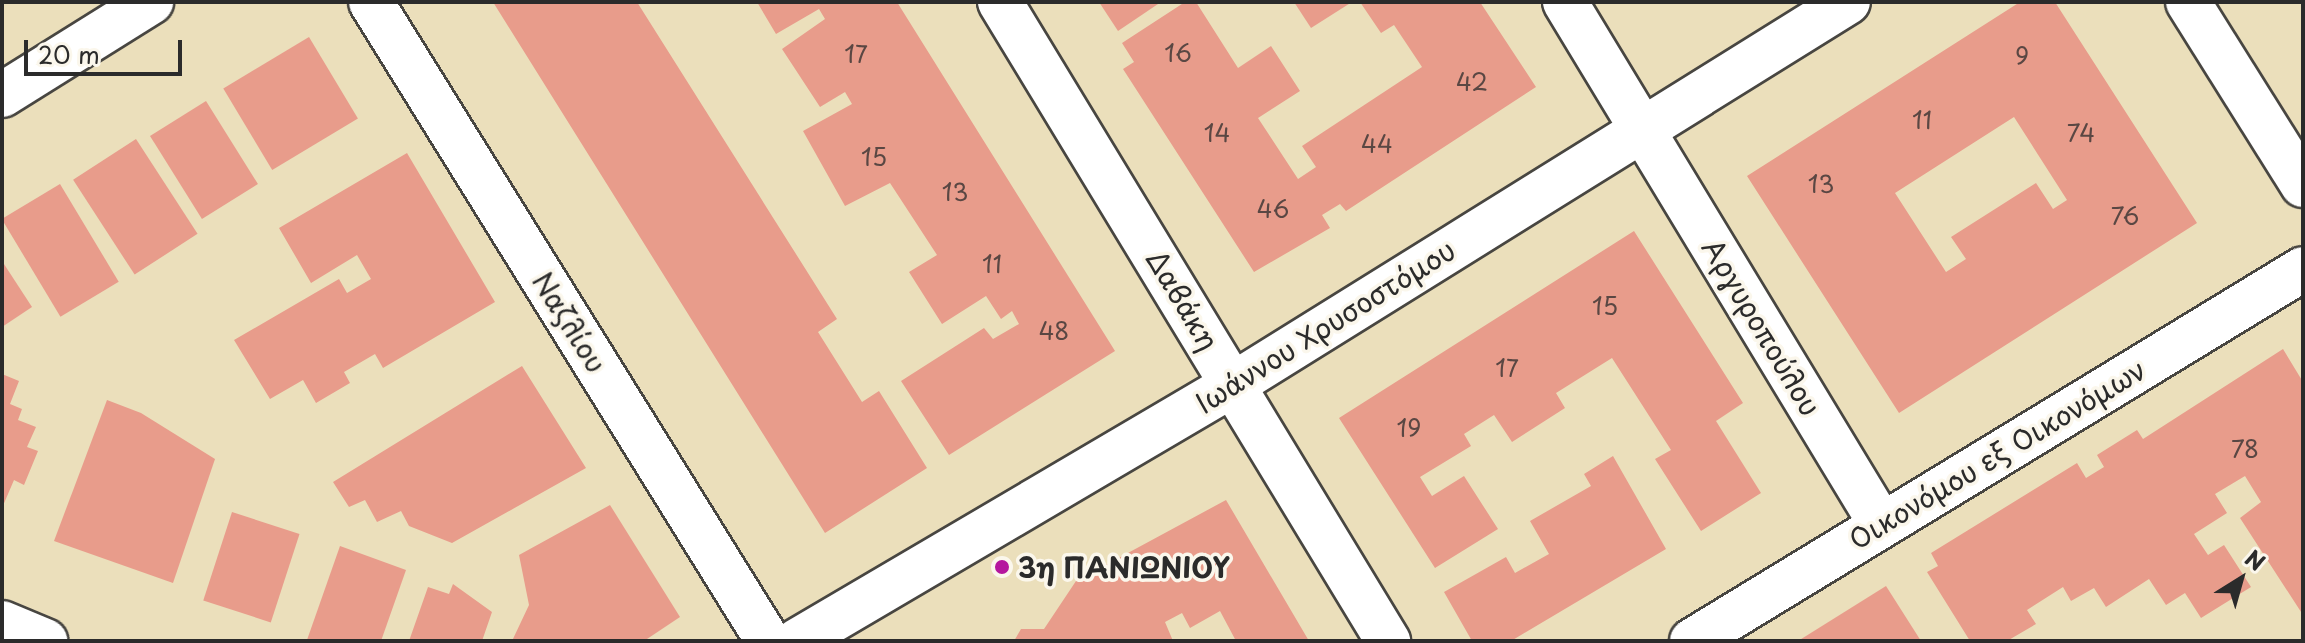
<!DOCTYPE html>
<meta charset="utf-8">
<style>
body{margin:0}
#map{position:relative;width:2305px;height:643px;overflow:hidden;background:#ebdfbb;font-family:"Playpen Sans",sans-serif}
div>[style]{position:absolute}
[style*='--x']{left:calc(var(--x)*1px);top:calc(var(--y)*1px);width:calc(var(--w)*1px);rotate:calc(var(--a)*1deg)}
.building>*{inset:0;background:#e89c8b;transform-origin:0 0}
.roads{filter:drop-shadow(2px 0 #484641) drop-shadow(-2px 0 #484641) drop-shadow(0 2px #484641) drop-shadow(0 -2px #484641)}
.minor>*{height:44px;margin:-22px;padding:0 22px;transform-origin:22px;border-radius:22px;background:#fff}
.dots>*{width:22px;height:22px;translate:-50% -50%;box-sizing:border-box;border:4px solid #fbf7ec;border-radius:50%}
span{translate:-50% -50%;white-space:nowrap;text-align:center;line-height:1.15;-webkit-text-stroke:7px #fbf7ec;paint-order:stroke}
.number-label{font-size:24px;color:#5a4743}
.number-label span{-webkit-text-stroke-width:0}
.street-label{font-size:28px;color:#2b2b2b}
.poi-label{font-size:28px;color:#2b2b2b;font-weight:700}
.left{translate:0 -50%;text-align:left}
.frame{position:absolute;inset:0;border:4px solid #2b2b2b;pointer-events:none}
.north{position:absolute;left:2201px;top:539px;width:80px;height:80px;-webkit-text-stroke:6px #fbf7ec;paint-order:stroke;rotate:37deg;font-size:22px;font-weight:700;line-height:32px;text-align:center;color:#2b2b2b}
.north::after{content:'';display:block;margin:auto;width:28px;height:36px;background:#2b2b2b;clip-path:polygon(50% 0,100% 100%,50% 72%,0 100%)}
.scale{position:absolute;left:24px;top:40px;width:158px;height:36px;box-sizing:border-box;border:4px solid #2b2b2b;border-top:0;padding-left:10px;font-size:24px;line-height:28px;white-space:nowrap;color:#2b2b2b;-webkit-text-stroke:6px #fbf7ec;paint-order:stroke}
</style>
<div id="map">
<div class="building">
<div style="clip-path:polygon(493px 2px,637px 2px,837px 319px,818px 332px,862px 402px,879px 391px,927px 468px,825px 533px)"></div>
<div style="clip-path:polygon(757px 2px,897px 2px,1115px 351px,949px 455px,901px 381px,984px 328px,993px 339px,1019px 324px,1012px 311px,1001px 319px,986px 296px,942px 324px,909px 272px,937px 255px,890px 183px,845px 206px,803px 131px,852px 104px,845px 92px,820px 107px,782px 49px,825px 19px,819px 9px,776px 34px)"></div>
<div style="clip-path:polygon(1099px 2px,1161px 2px,1118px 31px)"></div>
<div style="clip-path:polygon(1185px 2px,1196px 2px,1238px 68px,1271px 46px,1300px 91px,1258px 118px,1298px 179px,1316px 167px,1302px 146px,1422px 67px,1394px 25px,1381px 33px,1360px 2px,1480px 2px,1536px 87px,1346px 211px,1340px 204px,1322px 215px,1330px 228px,1254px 272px,1123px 69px,1134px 62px,1122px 43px)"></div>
<div style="clip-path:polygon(1294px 2px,1352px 2px,1311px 28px)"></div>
<div style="clip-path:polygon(evenodd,2020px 2px,2055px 2px,2197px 223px,1899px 413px,1747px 176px,2020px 2px,2014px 117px,2067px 200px,2053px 209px,2036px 183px,1951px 237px,1966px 259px,1946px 272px,1895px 193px,2014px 117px)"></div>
<div style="left:309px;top:37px;width:95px;height:100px;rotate:59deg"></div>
<div style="left:206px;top:101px;width:98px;height:66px;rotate:58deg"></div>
<div style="left:136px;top:139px;width:113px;height:75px;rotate:57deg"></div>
<div style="clip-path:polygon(407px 153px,495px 302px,383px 368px,375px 354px,344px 372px,350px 383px,316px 403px,303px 380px,270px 399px,234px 340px,339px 279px,347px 293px,371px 279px,357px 255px,311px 283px,279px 228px)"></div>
<div style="left:60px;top:184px;width:114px;height:68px;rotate:59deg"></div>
<div style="clip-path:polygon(1634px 231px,1743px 403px,1716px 421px,1761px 493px,1701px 531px,1655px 459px,1671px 450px,1612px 358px,1556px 393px,1565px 408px,1512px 442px,1494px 415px,1464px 434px,1471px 446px,1420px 477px,1432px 496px,1464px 476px,1498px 529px,1435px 568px,1339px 418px)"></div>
<div style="clip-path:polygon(2px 261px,32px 307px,2px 327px)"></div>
<div style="clip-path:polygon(2283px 349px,2303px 382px,2303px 615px,2240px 518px,2261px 502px,2245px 476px,2215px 494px,2227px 513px,2194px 534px,2208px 555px,2224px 545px,2251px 587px,2201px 618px,2185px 593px,2166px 605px,2149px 579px,2106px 607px,2094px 588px,2071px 601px,2063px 587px,2027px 610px,2036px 624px,2007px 641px,1970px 641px,1927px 572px,1938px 566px,1931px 553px,2077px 463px,2086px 478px,2104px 467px,2097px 455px,2137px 430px,2143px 439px)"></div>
<div style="clip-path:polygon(522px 366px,586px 468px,452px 543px,409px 526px,401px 511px,377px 522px,365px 500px,349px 507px,333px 482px)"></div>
<div style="clip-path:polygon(2px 374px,19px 381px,10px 404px,22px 409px,18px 420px,36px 427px,27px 447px,38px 451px,24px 485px,14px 480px,2px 508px)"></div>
<div style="clip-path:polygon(107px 400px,141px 413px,215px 459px,173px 583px,54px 541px)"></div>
<div style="clip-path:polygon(1613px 456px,1666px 549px,1511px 641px,1472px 641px,1444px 592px,1506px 557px,1515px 573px,1549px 554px,1530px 521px,1591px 486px,1584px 474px)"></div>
<div style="clip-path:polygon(1226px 500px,1309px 641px,1236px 641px,1220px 611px,1190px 628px,1182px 613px,1165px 622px,1173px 641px,1014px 641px,1021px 629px,1044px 629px,1076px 581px)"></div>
<div style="clip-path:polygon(610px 505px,680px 617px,644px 641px,512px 641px,529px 605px,519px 555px)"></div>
<div style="left:232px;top:512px;width:71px;height:93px;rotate:18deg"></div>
<div style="clip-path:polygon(340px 546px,406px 570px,381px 641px,307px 640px)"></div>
<div style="clip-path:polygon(453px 584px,492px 612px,482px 641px,409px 641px,428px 587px,449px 594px)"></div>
<div style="clip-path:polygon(1886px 586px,1921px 641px,1798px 641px)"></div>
</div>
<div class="roads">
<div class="minor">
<div style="--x:371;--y:2;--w:752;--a:58.15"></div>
<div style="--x:1000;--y:2;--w:748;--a:58.73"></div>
<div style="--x:1565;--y:2;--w:610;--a:58.81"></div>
<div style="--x:2188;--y:2;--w:216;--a:57.9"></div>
<div style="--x:2;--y:95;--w:176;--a:-32"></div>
<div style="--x:2;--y:623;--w:47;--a:22.7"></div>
<div style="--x:797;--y:641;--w:507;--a:-30.46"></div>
<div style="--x:1234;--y:384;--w:723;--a:-31.89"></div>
<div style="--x:1692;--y:641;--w:715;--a:-31.33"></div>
</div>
</div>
<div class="dots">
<div style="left:1002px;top:567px;background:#b5179e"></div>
</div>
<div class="number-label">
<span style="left:1178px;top:53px">16</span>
<span style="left:856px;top:54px">17</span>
<span style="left:2022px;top:56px">9</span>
<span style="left:1472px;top:82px">42</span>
<span style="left:1922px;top:120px">11</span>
<span style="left:1217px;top:133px">14</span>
<span style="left:2081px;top:133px">74</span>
<span style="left:1377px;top:144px">44</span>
<span style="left:874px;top:157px">15</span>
<span style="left:1821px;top:184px">13</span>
<span style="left:955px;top:192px">13</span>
<span style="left:1273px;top:209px">46</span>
<span style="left:2125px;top:216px">76</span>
<span style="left:992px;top:264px">11</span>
<span style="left:1605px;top:306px">15</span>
<span style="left:1054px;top:331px">48</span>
<span style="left:1507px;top:368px">17</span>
<span style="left:1409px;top:428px">19</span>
<span style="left:2245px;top:449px">78</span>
</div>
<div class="street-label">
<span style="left:1183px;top:300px;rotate:59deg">Δαβάκη</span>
<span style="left:570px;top:322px;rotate:58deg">Ναζλίου</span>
<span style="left:1325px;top:326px;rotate:-32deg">Ιωάννου Χρυσοστόμου</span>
<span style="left:1762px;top:327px;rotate:59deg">Αργυροπούλου</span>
<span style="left:1997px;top:454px;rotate:-31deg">Οικονόμου εξ Οικονόμων</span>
</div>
<div class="poi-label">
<span class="left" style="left:1018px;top:567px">3η ΠΑΝΙΩΝΙΟΥ</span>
</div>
<div class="frame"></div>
<div class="north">N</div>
<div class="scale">20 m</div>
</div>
